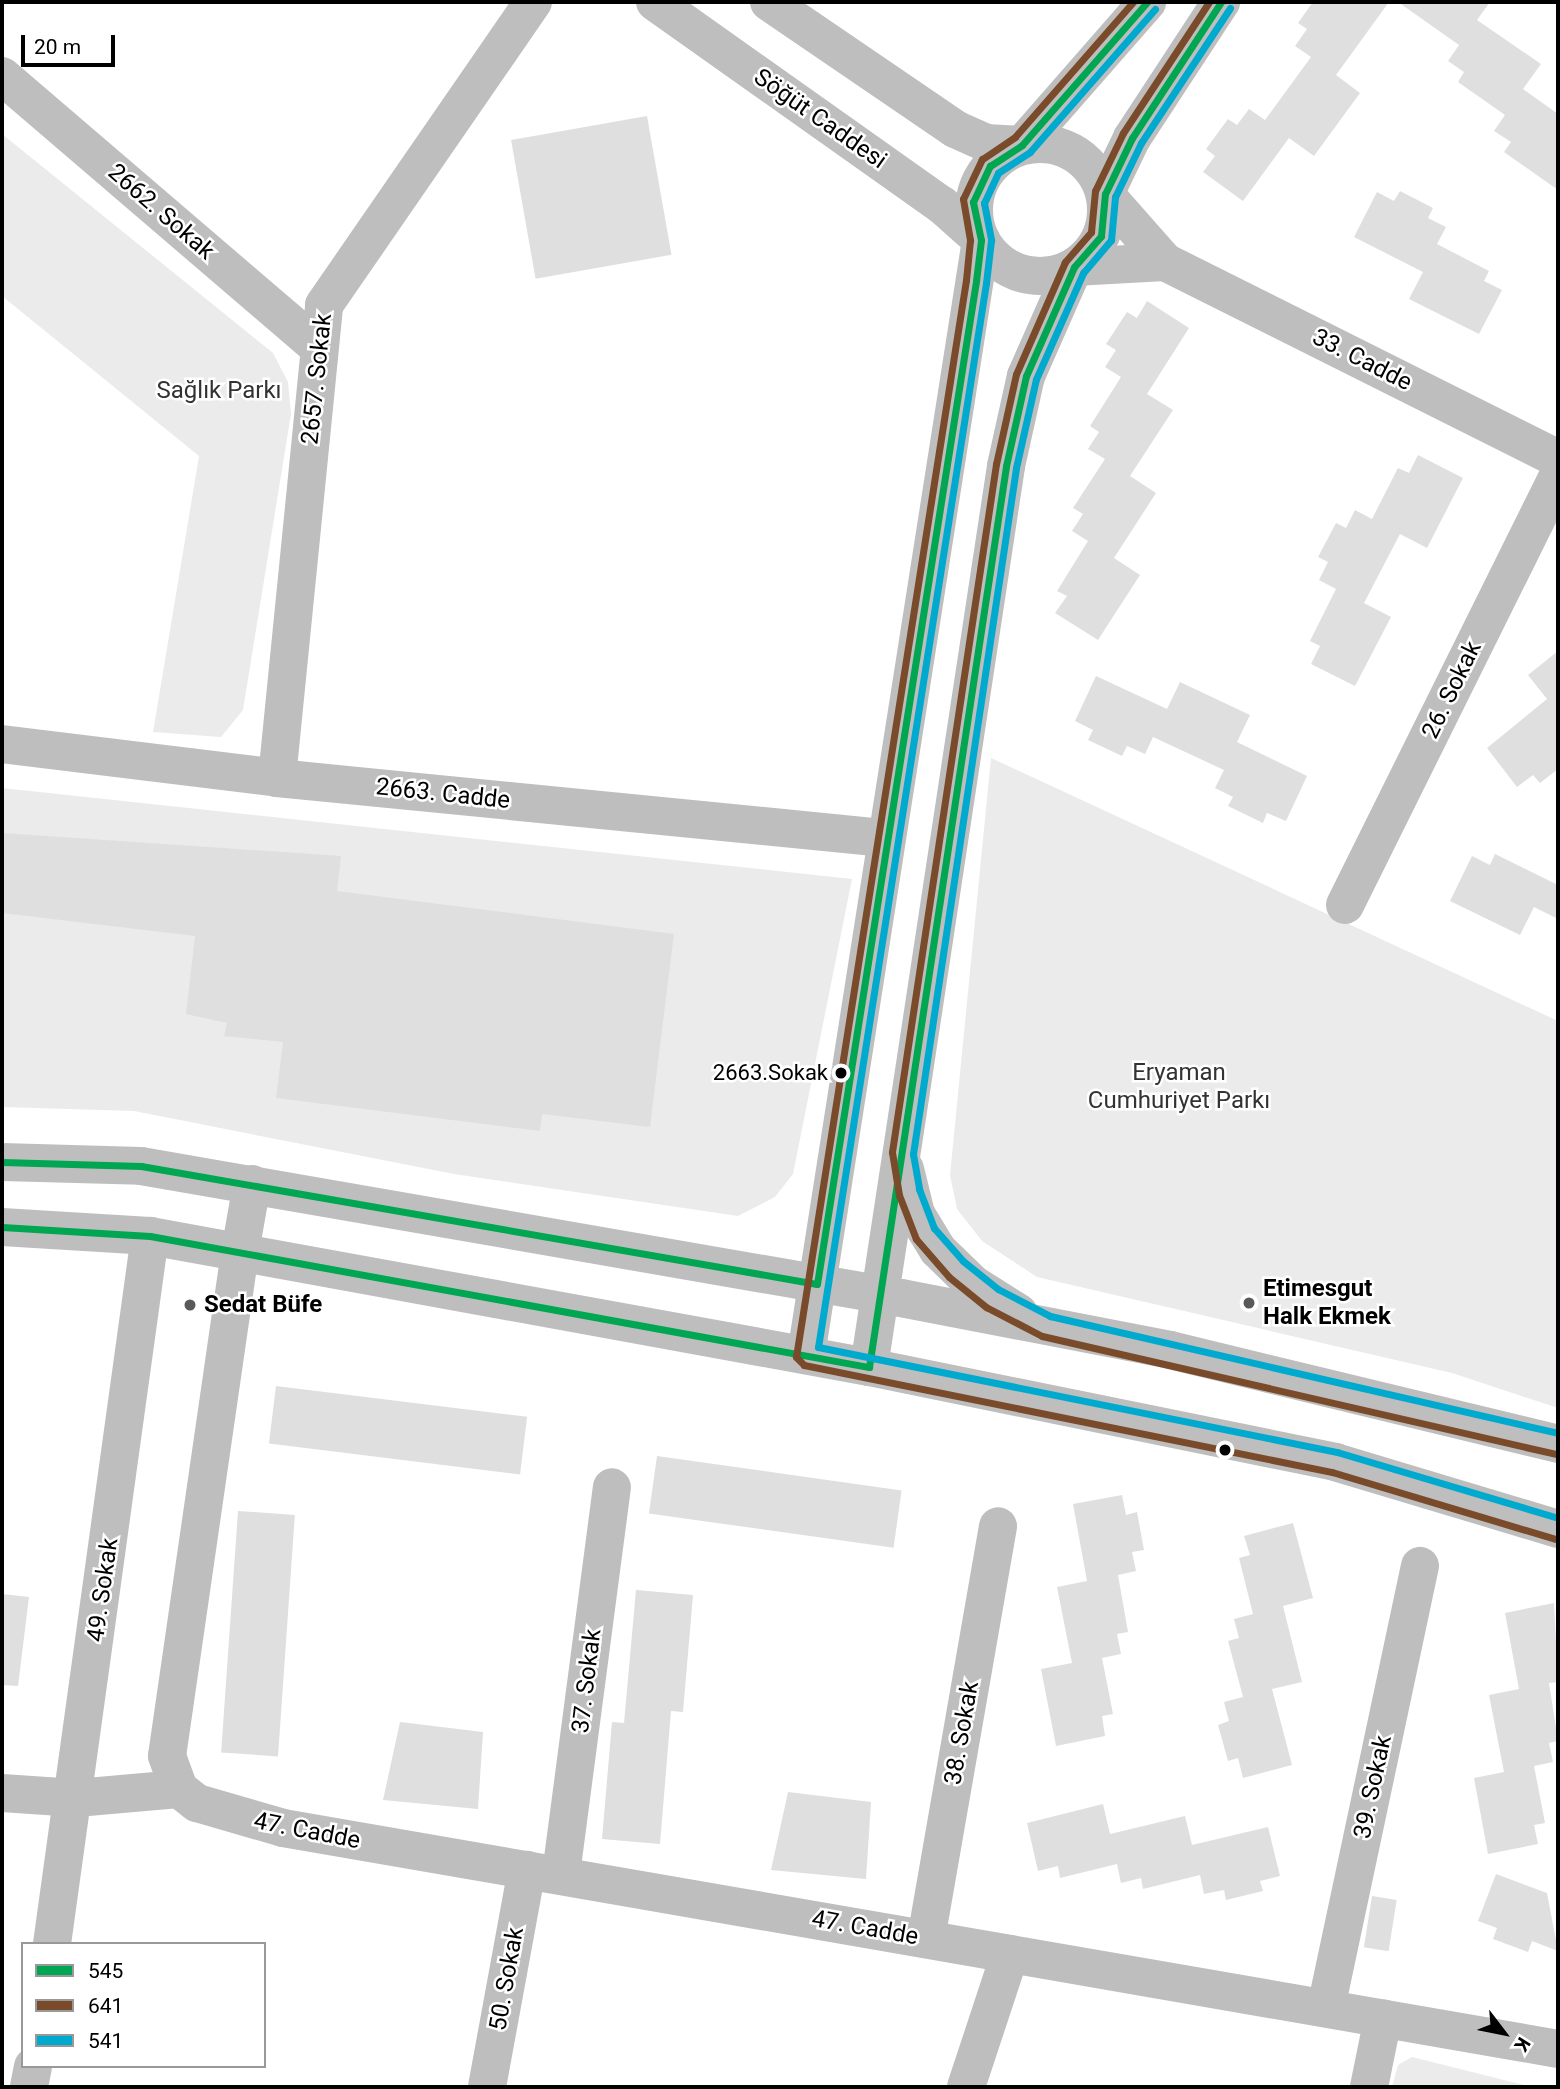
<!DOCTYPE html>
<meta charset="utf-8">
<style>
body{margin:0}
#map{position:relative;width:1560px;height:2089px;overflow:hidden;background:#fff;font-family:Roboto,sans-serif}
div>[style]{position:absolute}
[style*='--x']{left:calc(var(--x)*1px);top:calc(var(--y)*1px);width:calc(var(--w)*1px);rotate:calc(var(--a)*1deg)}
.green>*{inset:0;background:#ebebeb}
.building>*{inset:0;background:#dfdfdf;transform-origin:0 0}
.minor>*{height:38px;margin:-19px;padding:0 19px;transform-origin:19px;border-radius:19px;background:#bebebe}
.major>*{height:38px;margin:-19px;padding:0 19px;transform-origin:19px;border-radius:19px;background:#bebebe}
.major>.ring{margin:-19px;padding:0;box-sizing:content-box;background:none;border:38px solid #bebebe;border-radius:50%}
.bus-1>*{height:7px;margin:-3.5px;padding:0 3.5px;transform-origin:3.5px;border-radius:3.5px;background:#00a651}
.bus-2>*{height:7px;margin:-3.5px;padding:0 3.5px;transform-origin:3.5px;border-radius:3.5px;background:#7a4b2a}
.bus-3>*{height:7px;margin:-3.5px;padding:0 3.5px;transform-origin:3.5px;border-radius:3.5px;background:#00a9ce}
.dots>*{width:19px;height:19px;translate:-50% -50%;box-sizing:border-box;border:4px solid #fff;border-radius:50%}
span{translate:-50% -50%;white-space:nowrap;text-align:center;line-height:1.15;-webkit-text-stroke:5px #fff;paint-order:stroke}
.bus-label{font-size:22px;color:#000}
.right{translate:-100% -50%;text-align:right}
.street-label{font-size:24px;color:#000}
.park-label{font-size:24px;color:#323232}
.poi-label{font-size:24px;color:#000;font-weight:700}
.left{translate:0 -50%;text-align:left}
.frame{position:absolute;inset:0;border:4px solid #000;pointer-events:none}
.legend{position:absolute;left:21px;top:1942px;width:245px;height:126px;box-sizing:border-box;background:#fff;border:2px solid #999;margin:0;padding:9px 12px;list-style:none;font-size:21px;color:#000}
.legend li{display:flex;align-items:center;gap:14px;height:35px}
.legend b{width:35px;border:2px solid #999}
.north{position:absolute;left:1469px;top:1998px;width:70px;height:70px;-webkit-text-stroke:5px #fff;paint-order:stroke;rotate:122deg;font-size:19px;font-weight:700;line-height:28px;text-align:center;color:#000}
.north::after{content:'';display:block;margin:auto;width:24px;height:32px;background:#000;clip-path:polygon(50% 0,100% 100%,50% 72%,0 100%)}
.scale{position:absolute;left:21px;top:35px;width:94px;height:32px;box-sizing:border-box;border:4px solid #000;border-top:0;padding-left:9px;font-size:21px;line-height:24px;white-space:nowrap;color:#000;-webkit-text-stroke:5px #fff;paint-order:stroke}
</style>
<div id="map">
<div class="green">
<div style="clip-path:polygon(2px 134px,273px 353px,288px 382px,291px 414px,243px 710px,221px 737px,153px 732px,199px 456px,2px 296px)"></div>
<div style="clip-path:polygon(991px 758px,1558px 1021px,1558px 1408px,1452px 1373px,1037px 1277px,982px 1241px,957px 1209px,950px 1175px)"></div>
<div style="clip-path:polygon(2px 788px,852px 879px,793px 1174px,775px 1197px,738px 1216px,454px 1174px,134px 1111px,2px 1107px)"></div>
<div style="clip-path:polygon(1412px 2057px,1532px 2087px,1392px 2087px,1398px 2065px)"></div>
</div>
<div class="building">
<div style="clip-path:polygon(1313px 2px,1389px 2px,1336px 75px,1360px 93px,1314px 156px,1289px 138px,1243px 201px,1203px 172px,1215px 156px,1206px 149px,1228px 119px,1237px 125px,1249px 109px,1265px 120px,1311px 57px,1295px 46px,1307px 29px,1298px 23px)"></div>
<div style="clip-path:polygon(1398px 2px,1490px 2px,1477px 20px,1541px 64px,1523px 89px,1558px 114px,1558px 190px,1504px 152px,1511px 142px,1494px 131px,1505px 115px,1458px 82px,1464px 72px,1448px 61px,1459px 45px)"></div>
<div style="left:647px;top:116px;width:141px;height:138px;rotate:80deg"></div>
<div style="clip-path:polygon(1400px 191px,1433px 208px,1428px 218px,1446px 227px,1437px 244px,1489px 271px,1484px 281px,1502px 290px,1479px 334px,1409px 299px,1423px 272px,1354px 237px,1377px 192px,1394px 201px)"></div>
<div style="clip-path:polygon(1147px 301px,1189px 328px,1147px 394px,1173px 410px,1130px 476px,1156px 493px,1114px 558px,1140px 575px,1098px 640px,1055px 613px,1067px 596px,1057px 591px,1088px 541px,1072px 531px,1083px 514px,1073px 508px,1105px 459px,1088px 449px,1099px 432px,1090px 426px,1121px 377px,1105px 367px,1116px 350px,1106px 344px,1127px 312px,1137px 318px)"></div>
<div style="clip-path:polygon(1418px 455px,1463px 478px,1427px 548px,1400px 534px,1364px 603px,1391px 617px,1355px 686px,1311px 664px,1320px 646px,1310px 641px,1336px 589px,1319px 580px,1328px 562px,1318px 557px,1336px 523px,1346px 528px,1355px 510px,1372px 519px,1398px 468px,1409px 473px)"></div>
<div style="clip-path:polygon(1558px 651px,1558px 769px,1540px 783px,1533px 775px,1517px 787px,1487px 748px,1547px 699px,1528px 675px)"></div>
<div style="clip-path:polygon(1096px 676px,1167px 709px,1180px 682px,1250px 715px,1237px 742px,1307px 776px,1286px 821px,1267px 813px,1263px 823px,1228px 806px,1233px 797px,1215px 788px,1224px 770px,1153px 737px,1145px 754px,1127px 746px,1122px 756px,1088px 740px,1093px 730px,1075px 721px)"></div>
<div style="clip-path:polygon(2px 833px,341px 856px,337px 891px,674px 934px,650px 1127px,542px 1114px,540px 1131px,276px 1098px,283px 1042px,224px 1036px,227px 1023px,186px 1014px,195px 936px,2px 913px)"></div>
<div style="clip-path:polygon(1495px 854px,1558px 885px,1558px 919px,1534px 907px,1520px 935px,1450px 901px,1472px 856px,1490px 865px)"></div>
<div style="left:276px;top:1386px;width:253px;height:58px;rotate:7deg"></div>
<div style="left:657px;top:1456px;width:247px;height:58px;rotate:8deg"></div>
<div style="clip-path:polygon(1122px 1495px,1126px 1515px,1137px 1512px,1144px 1550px,1132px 1552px,1136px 1571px,1118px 1575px,1128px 1632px,1117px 1634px,1121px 1654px,1102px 1658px,1113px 1714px,1102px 1716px,1105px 1736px,1056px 1746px,1041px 1669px,1072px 1663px,1057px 1587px,1087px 1581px,1073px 1504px)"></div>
<div style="left:238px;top:1511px;width:57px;height:242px;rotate:4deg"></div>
<div style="clip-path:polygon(1293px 1523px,1313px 1598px,1283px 1606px,1302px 1682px,1272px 1689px,1292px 1765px,1243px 1778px,1238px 1758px,1228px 1761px,1218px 1725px,1229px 1721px,1224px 1702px,1243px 1697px,1228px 1641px,1239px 1638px,1234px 1619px,1253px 1614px,1239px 1558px,1250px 1555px,1244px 1536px)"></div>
<div style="clip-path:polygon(636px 1590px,693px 1595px,683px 1712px,671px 1711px,660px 1844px,602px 1839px,612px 1722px,624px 1723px)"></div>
<div style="clip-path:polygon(2px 1594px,29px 1597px,18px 1686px,2px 1685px)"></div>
<div style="clip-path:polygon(1554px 1603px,1558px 1682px,1549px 1683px,1558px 1741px,1549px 1743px,1553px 1762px,1534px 1766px,1545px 1823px,1534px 1825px,1538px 1844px,1488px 1854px,1474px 1778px,1504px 1772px,1489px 1695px,1519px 1689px,1505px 1613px)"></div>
<div style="clip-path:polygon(400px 1722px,483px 1732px,478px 1809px,383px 1800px)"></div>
<div style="clip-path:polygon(788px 1792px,871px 1802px,866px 1879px,771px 1870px)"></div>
<div style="clip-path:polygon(1103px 1804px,1110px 1834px,1185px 1816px,1192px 1845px,1268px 1827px,1280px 1876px,1260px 1881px,1263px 1891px,1226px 1900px,1224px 1890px,1204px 1894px,1200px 1875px,1143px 1889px,1141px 1878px,1121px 1883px,1117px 1864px,1060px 1878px,1058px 1866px,1038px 1871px,1027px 1823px)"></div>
<div style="clip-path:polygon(1496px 1874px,1547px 1893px,1558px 1951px,1532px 1941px,1528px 1952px,1493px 1939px,1497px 1928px,1478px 1921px)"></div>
<div style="left:1372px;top:1896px;width:25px;height:52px;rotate:9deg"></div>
</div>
<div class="minor">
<div style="--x:2;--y:76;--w:418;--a:40.6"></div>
<div style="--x:1165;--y:262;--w:440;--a:26.6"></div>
<div style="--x:1074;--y:267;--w:91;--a:-3.1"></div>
<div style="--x:1165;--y:262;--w:91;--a:-131.4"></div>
<div style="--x:2;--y:744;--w:277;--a:7"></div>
<div style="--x:277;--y:778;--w:611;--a:5.64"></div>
<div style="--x:277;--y:778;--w:475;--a:-84.3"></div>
<div style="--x:324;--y:305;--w:368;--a:-55.4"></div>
<div style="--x:1345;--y:905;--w:479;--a:-63.6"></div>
<div style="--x:240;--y:1252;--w:509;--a:98.24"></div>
<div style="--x:167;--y:1756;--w:35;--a:70"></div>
<div style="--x:179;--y:1789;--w:23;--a:38"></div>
<div style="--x:197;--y:1803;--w:90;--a:16.2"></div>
<div style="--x:283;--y:1828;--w:1294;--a:9.83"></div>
<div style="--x:2;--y:1793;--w:74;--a:3.9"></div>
<div style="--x:76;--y:1798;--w:103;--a:-5"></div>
<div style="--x:561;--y:1874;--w:390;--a:-82.5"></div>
<div style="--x:926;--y:1939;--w:419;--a:-80.1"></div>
<div style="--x:52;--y:1944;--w:715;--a:-82.12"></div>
<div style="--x:1326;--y:2008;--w:452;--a:-78"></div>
<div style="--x:29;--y:2087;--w:21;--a:-79"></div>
<div style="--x:487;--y:2087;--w:221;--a:-79.6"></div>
<div style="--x:966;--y:2087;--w:140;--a:-71.7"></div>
<div style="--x:1369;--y:2087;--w:70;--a:-78.5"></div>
</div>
<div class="major">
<div style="--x:655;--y:2;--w:352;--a:35.3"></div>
<div style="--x:942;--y:205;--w:52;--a:41.9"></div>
<div style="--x:769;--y:2;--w:225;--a:34.3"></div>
<div style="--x:955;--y:129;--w:34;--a:24"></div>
<div style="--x:986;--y:143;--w:36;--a:3"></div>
<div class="ring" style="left:974px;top:144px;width:94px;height:94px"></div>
<div style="--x:1022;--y:145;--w:190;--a:-48.8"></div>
<div style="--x:1105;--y:194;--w:62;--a:-64.3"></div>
<div style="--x:1132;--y:138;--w:163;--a:-56.8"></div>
<div style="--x:2;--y:1162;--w:139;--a:1.6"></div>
<div style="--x:141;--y:1166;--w:771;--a:9.85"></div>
<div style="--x:901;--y:1298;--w:274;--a:10.9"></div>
<div style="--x:1170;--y:1350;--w:399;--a:13.6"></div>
<div style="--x:905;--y:1169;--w:46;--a:76.3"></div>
<div style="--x:916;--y:1214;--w:42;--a:58.6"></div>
<div style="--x:938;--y:1250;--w:49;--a:44.2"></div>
<div style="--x:973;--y:1284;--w:54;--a:32.2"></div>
<div style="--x:2;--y:1227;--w:148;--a:3.5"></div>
<div style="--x:150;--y:1236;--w:731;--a:10.33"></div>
<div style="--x:869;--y:1367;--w:476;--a:11.5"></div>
<div style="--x:1335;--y:1462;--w:233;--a:16.7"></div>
<div style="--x:240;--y:1252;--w:69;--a:-80"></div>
<div style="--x:806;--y:1355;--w:1129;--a:-81.08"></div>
<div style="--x:869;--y:1367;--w:911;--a:-81.35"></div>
<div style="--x:1006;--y:466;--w:92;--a:-77.5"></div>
<div style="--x:1026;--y:376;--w:119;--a:-66.2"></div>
</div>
<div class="bus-1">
<div style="--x:2;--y:1162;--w:139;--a:1.6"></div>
<div style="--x:141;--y:1166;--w:686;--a:9.9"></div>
<div style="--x:817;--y:1284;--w:1016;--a:-80.99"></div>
<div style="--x:976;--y:281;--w:41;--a:-83"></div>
<div style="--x:981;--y:240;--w:39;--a:-102"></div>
<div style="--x:973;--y:202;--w:40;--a:-65"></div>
<div style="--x:990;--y:166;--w:38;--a:-33"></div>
<div style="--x:1022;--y:145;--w:190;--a:-48.8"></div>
<div style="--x:2;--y:1227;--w:148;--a:3.5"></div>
<div style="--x:150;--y:1236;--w:731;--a:10.33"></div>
<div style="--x:869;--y:1367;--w:911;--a:-81.35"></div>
<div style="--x:1006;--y:466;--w:92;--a:-77.5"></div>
<div style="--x:1026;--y:376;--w:119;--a:-66.2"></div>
<div style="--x:1074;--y:267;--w:41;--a:-48.9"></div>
<div style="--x:1101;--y:236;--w:42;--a:-84.6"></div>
<div style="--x:1105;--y:194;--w:62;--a:-64.3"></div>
<div style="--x:1132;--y:138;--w:163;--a:-56.8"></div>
</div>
<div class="bus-2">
<div style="--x:1133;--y:2;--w:179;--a:131.2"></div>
<div style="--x:1015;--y:137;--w:40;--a:146"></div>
<div style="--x:982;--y:159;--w:44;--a:115.4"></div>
<div style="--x:963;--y:199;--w:42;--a:80.3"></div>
<div style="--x:970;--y:240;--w:40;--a:95.7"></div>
<div style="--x:966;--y:280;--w:1090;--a:98.97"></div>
<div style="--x:796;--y:1357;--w:11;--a:45"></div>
<div style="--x:804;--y:1365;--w:539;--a:11.46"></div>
<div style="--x:1332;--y:1472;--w:233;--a:16.7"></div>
<div style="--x:1209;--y:2;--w:157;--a:123.3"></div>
<div style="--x:1123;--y:133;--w:64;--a:115.8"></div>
<div style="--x:1095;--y:191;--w:41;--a:95.6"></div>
<div style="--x:1091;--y:232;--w:40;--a:131"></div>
<div style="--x:1065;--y:262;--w:122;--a:113.6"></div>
<div style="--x:1016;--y:374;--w:92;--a:102.5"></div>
<div style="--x:996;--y:464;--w:696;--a:98.6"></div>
<div style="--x:892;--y:1152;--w:44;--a:80.8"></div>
<div style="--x:899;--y:1195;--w:47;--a:68.9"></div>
<div style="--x:916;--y:1239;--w:50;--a:49"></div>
<div style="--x:949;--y:1277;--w:48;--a:39"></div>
<div style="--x:986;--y:1307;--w:63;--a:27.4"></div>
<div style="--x:1042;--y:1336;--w:527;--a:12.93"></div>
</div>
<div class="bus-3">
<div style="--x:1230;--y:8;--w:162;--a:123.4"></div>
<div style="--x:1141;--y:143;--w:60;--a:115.7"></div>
<div style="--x:1115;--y:197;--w:43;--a:95.3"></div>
<div style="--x:1111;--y:240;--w:43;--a:130.3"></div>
<div style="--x:1083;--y:273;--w:116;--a:113.9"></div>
<div style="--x:1036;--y:379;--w:91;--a:102.7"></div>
<div style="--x:1016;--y:468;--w:694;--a:98.54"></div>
<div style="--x:913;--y:1154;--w:36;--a:80"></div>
<div style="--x:919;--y:1189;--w:42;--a:69"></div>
<div style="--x:934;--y:1228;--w:44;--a:48.7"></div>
<div style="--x:963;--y:1261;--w:45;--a:38.7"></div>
<div style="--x:998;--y:1289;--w:59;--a:27.4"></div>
<div style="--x:1050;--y:1316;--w:521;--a:12.97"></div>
<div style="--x:1155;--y:9;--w:190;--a:131.2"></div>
<div style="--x:1030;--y:152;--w:38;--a:147"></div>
<div style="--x:998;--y:173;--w:33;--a:115"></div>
<div style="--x:984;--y:203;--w:38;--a:79"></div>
<div style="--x:991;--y:240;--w:43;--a:96.6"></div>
<div style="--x:986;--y:283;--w:1077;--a:98.97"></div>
<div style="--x:818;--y:1347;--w:530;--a:11.44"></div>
<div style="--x:1337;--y:1452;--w:231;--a:16.6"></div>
</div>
<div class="dots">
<div style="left:841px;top:1073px;background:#000"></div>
<div style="left:1249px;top:1303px;background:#595959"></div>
<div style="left:190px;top:1305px;background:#595959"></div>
<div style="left:1225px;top:1450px;background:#000"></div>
</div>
<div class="bus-label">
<span class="right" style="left:828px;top:1073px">2663.Sokak</span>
</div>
<div class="street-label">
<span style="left:820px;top:119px;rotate:35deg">Söğüt Caddesi</span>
<span style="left:161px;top:212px;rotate:41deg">2662. Sokak</span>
<span style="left:1362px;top:360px;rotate:27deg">33. Cadde</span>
<span style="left:317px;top:379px;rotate:-84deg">2657. Sokak</span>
<span style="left:1452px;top:690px;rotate:-64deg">26. Sokak</span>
<span style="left:443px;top:794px;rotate:6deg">2663. Cadde</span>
<span style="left:103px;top:1590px;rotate:-82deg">49. Sokak</span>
<span style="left:587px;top:1681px;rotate:-83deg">37. Sokak</span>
<span style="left:962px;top:1733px;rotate:-80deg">38. Sokak</span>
<span style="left:1373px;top:1787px;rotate:-78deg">39. Sokak</span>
<span style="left:307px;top:1831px;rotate:11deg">47. Cadde</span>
<span style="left:865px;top:1928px;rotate:10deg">47. Cadde</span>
<span style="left:507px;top:1979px;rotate:-80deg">50. Sokak</span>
</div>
<div class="park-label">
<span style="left:219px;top:391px">Sağlık Parkı</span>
<span style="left:1179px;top:1087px">Eryaman<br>Cumhuriyet Parkı</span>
</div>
<div class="poi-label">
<span class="left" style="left:1263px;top:1303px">Etimesgut<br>Halk Ekmek</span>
<span class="left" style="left:204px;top:1305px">Sedat Büfe</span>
</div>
<div class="frame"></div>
<ul class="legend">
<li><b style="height:9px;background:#00a651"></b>545</li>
<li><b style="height:9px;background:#7a4b2a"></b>641</li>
<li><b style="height:9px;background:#00a9ce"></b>541</li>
</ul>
<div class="north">K</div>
<div class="scale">20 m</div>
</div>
